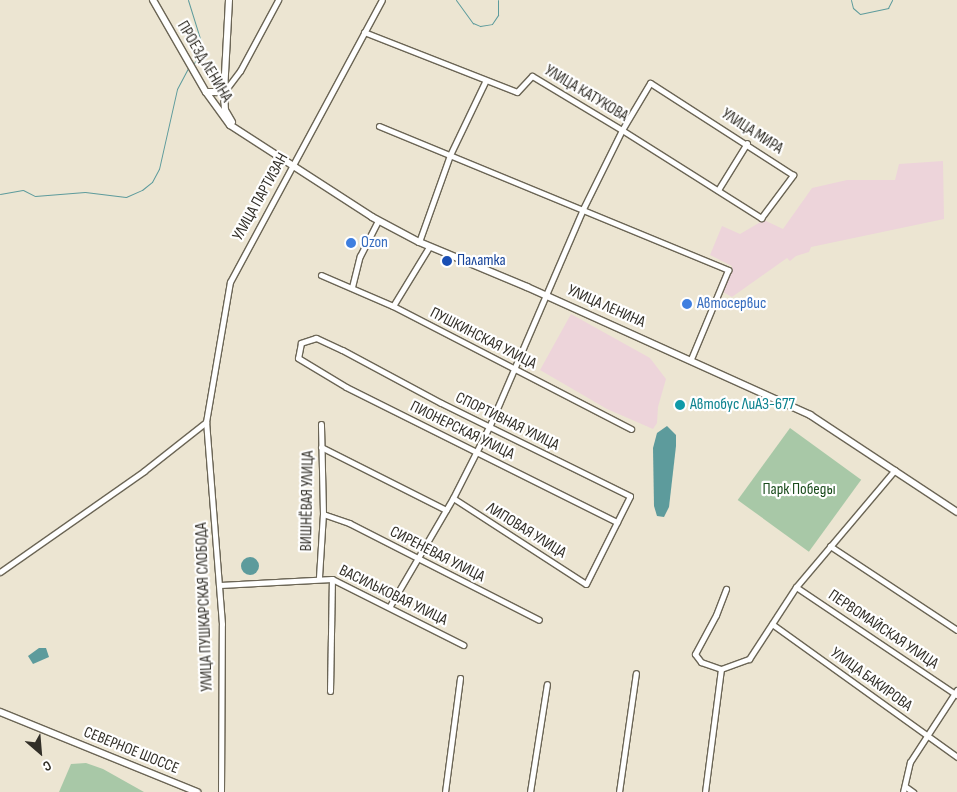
<!DOCTYPE html>
<meta charset="utf-8">
<style>
body{margin:0}
#map{position:relative;width:957px;height:792px;overflow:hidden;background:#ece5d2;font-family:"Sofia Sans Condensed",sans-serif}
div>[style]{position:absolute}
[style*='--x']{left:calc(var(--x)*1px);top:calc(var(--y)*1px);width:calc(var(--w)*1px);rotate:calc(var(--a)*1deg)}
.industrial>*{inset:0;background:#edd4da}
.green>*{inset:0;background:#a8c8a7;transform-origin:0 0}
.water>*{inset:0;background:#5d9b9c}
.round{border-radius:50%}
.stream>*{height:1px;margin:-0.5px;padding:0 0.5px;transform-origin:0.5px;border-radius:0.5px;background:#5d9b9c}
.roads{filter:drop-shadow(1px 0 #6b6555) drop-shadow(-1px 0 #6b6555) drop-shadow(0 1px #6b6555) drop-shadow(0 -1px #6b6555)}
.minor>*{height:5px;margin:-2.5px;padding:0 2.5px;transform-origin:2.5px;border-radius:2.5px;background:#fff}
.major>*{height:6px;margin:-3px;padding:0 3px;transform-origin:3px;border-radius:3px;background:#fff}
.dots>*{width:14px;height:14px;translate:-50% -50%;box-sizing:border-box;border:2px solid #fff;border-radius:50%}
span{translate:-50% -50%;white-space:nowrap;text-align:center;line-height:1.15;-webkit-text-stroke:4.5px #fff;paint-order:stroke}
.street-label{font-size:16px;color:#322f28}
.shop-label{font-size:16px;color:#366cbe}
.left{translate:0 -50%;text-align:left}
.transit-label{font-size:16px;color:#164399}
.culture-label{font-size:16px;color:#0d838f}
.park-label{font-size:16px;color:#1a4c1c}
.north{position:absolute;left:15px;top:727px;width:50px;height:50px;-webkit-text-stroke:4px #fff;paint-order:stroke;rotate:153deg;font-size:14px;font-weight:700;line-height:20px;text-align:center;color:#322f28}
.north::after{content:'';display:block;margin:auto;width:18px;height:22px;background:#322f28;clip-path:polygon(50% 0,100% 100%,50% 72%,0 100%)}
</style>
<div id="map">
<div class="industrial">
<div style="clip-path:polygon(943px 161px,944px 219px,811px 247px,809px 252px,796px 256px,790px 261px,787px 258px,732px 297px,723px 292px,732px 266px,710px 255px,722px 226px,740px 234px,764px 220px,783px 229px,812px 188px,847px 180px,895px 180px,899px 164px)"></div>
<div style="clip-path:polygon(571px 314px,650px 358px,666px 379px,658px 407px,657px 423px,653px 429px,607px 409px,540px 370px)"></div>
</div>
<div class="green">
<div style="left:790px;top:428px;width:88px;height:89px;rotate:36deg"></div>
<div style="clip-path:polygon(86px 763px,103px 769px,144px 792px,59px 792px,71px 764px)"></div>
</div>
<div class="water">
<div style="clip-path:polygon(667px 426px,676px 435px,676px 446px,669px 507px,664px 517px,657px 516px,654px 506px,653px 448px,657px 433px)"></div>
<div class="round" style="left:241px;top:557px;width:18px;height:18px"></div>
<div style="clip-path:polygon(39px 648px,46px 648px,49px 657px,33px 664px,28px 656px)"></div>
</div>
<div class="stream">
<div style="--x:188;--y:0;--w:47;--a:72.7"></div>
<div style="--x:202;--y:45;--w:9;--a:90"></div>
<div style="--x:202;--y:54;--w:13;--a:132"></div>
<div style="--x:456;--y:0;--w:29;--a:54"></div>
<div style="--x:473;--y:23;--w:8;--a:23"></div>
<div style="--x:480;--y:26;--w:12;--a:-9"></div>
<div style="--x:492;--y:24;--w:11;--a:-56"></div>
<div style="--x:498;--y:15;--w:15;--a:-90"></div>
<div style="--x:851;--y:0;--w:8;--a:76"></div>
<div style="--x:853;--y:8;--w:9;--a:41"></div>
<div style="--x:860;--y:14;--w:29;--a:-12"></div>
<div style="--x:888;--y:8;--w:9;--a:-63"></div>
<div style="--x:0;--y:194;--w:23;--a:-10"></div>
<div style="--x:23;--y:190;--w:13;--a:27"></div>
<div style="--x:35;--y:196;--w:50;--a:-4.6"></div>
<div style="--x:85;--y:192;--w:41;--a:7"></div>
<div style="--x:126;--y:197;--w:17;--a:-24"></div>
<div style="--x:142;--y:190;--w:13;--a:-39"></div>
<div style="--x:152;--y:182;--w:15;--a:-62"></div>
<div style="--x:159;--y:169;--w:82;--a:-77.3"></div>
<div style="--x:177;--y:89;--w:24;--a:-62"></div>
</div>
<div class="roads">
<div class="minor">
<div style="--x:364;--y:32;--w:164;--a:21.4"></div>
<div style="--x:517;--y:92;--w:22;--a:-47"></div>
<div style="--x:532;--y:76;--w:105;--a:31"></div>
<div style="--x:622;--y:130;--w:165;--a:32.3"></div>
<div style="--x:761;--y:218;--w:54;--a:-53.3"></div>
<div style="--x:793;--y:175;--w:170;--a:-147.2"></div>
<div style="--x:650;--y:83;--w:55;--a:120.8"></div>
<div style="--x:622;--y:130;--w:88;--a:116.3"></div>
<div style="--x:583;--y:209;--w:237;--a:113.3"></div>
<div style="--x:489;--y:427;--w:80;--a:116.9"></div>
<div style="--x:453;--y:498;--w:125;--a:120.3"></div>
<div style="--x:224;--y:92;--w:26;--a:-53"></div>
<div style="--x:240;--y:71;--w:81;--a:-61.8"></div>
<div style="--x:379;--y:126;--w:378;--a:22.4"></div>
<div style="--x:728;--y:270;--w:96;--a:112.6"></div>
<div style="--x:718;--y:190;--w:55;--a:-58.3"></div>
<div style="--x:419;--y:242;--w:92;--a:-70.4"></div>
<div style="--x:450;--y:155;--w:81;--a:-64.4"></div>
<div style="--x:321;--y:275;--w:78;--a:23.3"></div>
<div style="--x:393;--y:306;--w:268;--a:27.3"></div>
<div style="--x:352;--y:287;--w:32;--a:-76"></div>
<div style="--x:360;--y:256;--w:39;--a:-63"></div>
<div style="--x:393;--y:306;--w:69;--a:-58.6"></div>
<div style="--x:321;--y:447;--w:140;--a:26.7"></div>
<div style="--x:453;--y:498;--w:158;--a:32.9"></div>
<div style="--x:586;--y:584;--w:98;--a:-63.4"></div>
<div style="--x:630;--y:496;--w:211;--a:-153.8"></div>
<div style="--x:441;--y:403;--w:112;--a:-151.8"></div>
<div style="--x:342;--y:350;--w:29;--a:-155"></div>
<div style="--x:316;--y:338;--w:16;--a:162"></div>
<div style="--x:301;--y:343;--w:15;--a:101"></div>
<div style="--x:298;--y:358;--w:56;--a:31.1"></div>
<div style="--x:346;--y:387;--w:303;--a:26.5"></div>
<div style="--x:323;--y:514;--w:28;--a:19"></div>
<div style="--x:349;--y:523;--w:213;--a:27"></div>
<div style="--x:830;--y:546;--w:152;--a:33.5"></div>
<div style="--x:0;--y:572;--w:176;--a:-35"></div>
<div style="--x:144;--y:471;--w:79;--a:-38.3"></div>
<div style="--x:319;--y:577;--w:63;--a:-86.4"></div>
<div style="--x:323;--y:514;--w:90;--a:-91.3"></div>
<div style="--x:220;--y:585;--w:112;--a:-3.1"></div>
<div style="--x:332;--y:579;--w:147;--a:26.7"></div>
<div style="--x:796;--y:587;--w:194;--a:33.9"></div>
<div style="--x:772;--y:624;--w:228;--a:35.7"></div>
<div style="--x:721;--y:669;--w:21;--a:-161"></div>
<div style="--x:701;--y:662;--w:10;--a:-127"></div>
<div style="--x:695;--y:654;--w:44;--a:-61.7"></div>
<div style="--x:716;--y:615;--w:28;--a:-69"></div>
<div style="--x:330;--y:691;--w:112;--a:-89"></div>
<div style="--x:906;--y:787;--w:9;--a:36"></div>
<div style="--x:221;--y:792;--w:168;--a:-89.7"></div>
<div style="--x:222;--y:624;--w:203;--a:-94.5"></div>
<div style="--x:206;--y:422;--w:142;--a:-80.3"></div>
<div style="--x:230;--y:282;--w:320;--a:-61.7"></div>
<div style="--x:445;--y:792;--w:115;--a:-82.5"></div>
<div style="--x:530;--y:792;--w:109;--a:-81.1"></div>
<div style="--x:619;--y:792;--w:120;--a:-81.9"></div>
<div style="--x:705;--y:792;--w:124;--a:-82.6"></div>
<div style="--x:721;--y:669;--w:30;--a:-20"></div>
<div style="--x:749;--y:659;--w:86;--a:-56.9"></div>
<div style="--x:796;--y:587;--w:153;--a:-49.8"></div>
<div style="--x:903;--y:792;--w:31;--a:-77"></div>
<div style="--x:910;--y:762;--w:86;--a:-56.9"></div>
</div>
<div class="major">
<div style="--x:153;--y:0;--w:106;--a:60.1"></div>
<div style="--x:206;--y:92;--w:41;--a:54"></div>
<div style="--x:230;--y:125;--w:169;--a:32.9"></div>
<div style="--x:372;--y:217;--w:53;--a:28"></div>
<div style="--x:419;--y:242;--w:117;--a:22.6"></div>
<div style="--x:527;--y:287;--w:311;--a:24.3"></div>
<div style="--x:810;--y:415;--w:176;--a:33.4"></div>
<div style="--x:229;--y:0;--w:92;--a:93.1"></div>
<div style="--x:224;--y:92;--w:18;--a:87"></div>
<div style="--x:225;--y:110;--w:14;--a:60"></div>
<div style="--x:206;--y:92;--w:10;--a:0"></div>
<div style="--x:216;--y:92;--w:12;--a:-48"></div>
<div style="--x:0;--y:712;--w:213;--a:22.1"></div>
</div>
</div>
<div class="dots">
<div style="left:351px;top:243px;background:#3f7fe0"></div>
<div style="left:447px;top:261px;background:#1a4fb4"></div>
<div style="left:687px;top:304px;background:#3f7fe0"></div>
<div style="left:680px;top:405px;background:#0f9aa8"></div>
</div>
<div class="street-label">
<span style="left:204px;top:62px;rotate:59deg">ПРОЕЗД ЛЕНИНА</span>
<span style="left:586px;top:94px;rotate:31deg">УЛИЦА КАТУКОВА</span>
<span style="left:752px;top:132px;rotate:33deg">УЛИЦА МИРА</span>
<span style="left:261px;top:197px;rotate:-61deg">УЛИЦА ПАРТИЗАН</span>
<span style="left:606px;top:307px;rotate:24deg">УЛИЦА ЛЕНИНА</span>
<span style="left:483px;top:339px;rotate:27deg">ПУШКИНСКАЯ УЛИЦА</span>
<span style="left:507px;top:422px;rotate:26deg">СПОРТИВНАЯ УЛИЦА</span>
<span style="left:462px;top:431px;rotate:26deg">ПИОНЕРСКАЯ УЛИЦА</span>
<span style="left:308px;top:501px;rotate:-89deg">ВИШНЁВАЯ УЛИЦА</span>
<span style="left:526px;top:531px;rotate:32deg">ЛИПОВАЯ УЛИЦА</span>
<span style="left:437px;top:555px;rotate:27deg">СИРЕНЕВАЯ УЛИЦА</span>
<span style="left:393px;top:596px;rotate:26deg">ВАСИЛЬКОВАЯ УЛИЦА</span>
<span style="left:205px;top:607px;rotate:-92deg">УЛИЦА ПУШКАРСКАЯ СЛОБОДА</span>
<span style="left:883px;top:630px;rotate:34deg">ПЕРВОМАЙСКАЯ УЛИЦА</span>
<span style="left:871px;top:680px;rotate:36deg">УЛИЦА БАКИРОВА</span>
<span style="left:131px;top:751px;rotate:22deg">СЕВЕРНОЕ ШОССЕ</span>
</div>
<div class="shop-label">
<span class="left" style="left:361px;top:243px">Ozon</span>
<span class="left" style="left:697px;top:304px">Автосервис</span>
</div>
<div class="transit-label">
<span class="left" style="left:457px;top:261px">Палатка</span>
</div>
<div class="culture-label">
<span class="left" style="left:690px;top:405px">Автобус ЛиАЗ-677</span>
</div>
<div class="park-label">
<span style="left:799px;top:490px">Парк Победы</span>
</div>
<div class="north">С</div>
</div>
